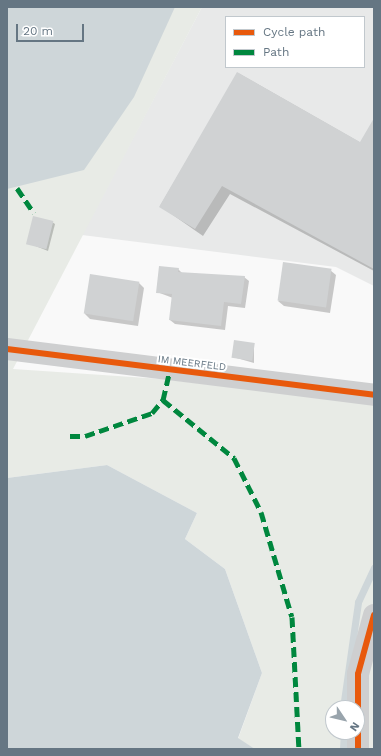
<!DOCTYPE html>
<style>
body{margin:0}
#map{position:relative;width:381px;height:756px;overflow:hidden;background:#f9f9f9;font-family:"Work Sans",sans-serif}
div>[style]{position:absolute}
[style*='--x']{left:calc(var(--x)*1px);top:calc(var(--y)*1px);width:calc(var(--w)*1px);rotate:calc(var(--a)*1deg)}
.built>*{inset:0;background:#e8e9e9}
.green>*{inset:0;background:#e8ebe6}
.water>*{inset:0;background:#ced6d9}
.shadow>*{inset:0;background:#0003}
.stream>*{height:7px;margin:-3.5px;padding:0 3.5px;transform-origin:3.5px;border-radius:3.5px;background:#ced6d9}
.building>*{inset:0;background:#d0d2d3;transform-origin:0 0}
.minor>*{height:22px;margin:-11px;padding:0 11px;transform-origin:11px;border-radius:11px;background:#cecfd0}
.quiet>*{height:5px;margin-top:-2.5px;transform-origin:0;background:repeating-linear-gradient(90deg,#00873e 0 10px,transparent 0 15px)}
.cycleway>*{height:6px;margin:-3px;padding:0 3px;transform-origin:3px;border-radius:3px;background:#e8590c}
span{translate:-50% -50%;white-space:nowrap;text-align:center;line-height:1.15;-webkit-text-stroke:4px #fff;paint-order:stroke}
.street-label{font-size:10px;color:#657683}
.frame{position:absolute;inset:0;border:8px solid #657683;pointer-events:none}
.legend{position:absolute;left:225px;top:16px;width:140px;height:52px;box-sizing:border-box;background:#fff;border:1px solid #c1c8cd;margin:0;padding:5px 7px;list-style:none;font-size:12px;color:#657683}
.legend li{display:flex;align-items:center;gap:8px;height:20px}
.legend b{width:20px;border:1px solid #c1c8cd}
.north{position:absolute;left:325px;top:700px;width:40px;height:40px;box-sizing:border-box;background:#fff;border:1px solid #c1c8cd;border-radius:50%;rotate:125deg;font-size:11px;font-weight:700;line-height:16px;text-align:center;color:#657683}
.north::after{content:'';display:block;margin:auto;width:14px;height:18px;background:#99a4ac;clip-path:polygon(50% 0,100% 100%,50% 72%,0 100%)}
.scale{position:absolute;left:16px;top:24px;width:68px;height:18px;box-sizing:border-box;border:2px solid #657683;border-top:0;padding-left:5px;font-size:12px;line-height:14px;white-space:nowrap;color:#657683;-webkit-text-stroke:3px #fff;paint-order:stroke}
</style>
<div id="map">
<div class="built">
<div style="clip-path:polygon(evenodd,202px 7px,374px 7px,374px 286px,336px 267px,82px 235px,202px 7px,226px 17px,364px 17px,364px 67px,226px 67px,226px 17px)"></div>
</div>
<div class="green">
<div style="clip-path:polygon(evenodd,7px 7px,202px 7px,13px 369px,162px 379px,374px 404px,374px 749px,255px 749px,238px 739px,262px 673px,225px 569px,185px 539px,197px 513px,107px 465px,7px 478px,7px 7px,333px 708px,357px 708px,357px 732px,333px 732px,333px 708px)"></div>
</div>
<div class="water">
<div style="clip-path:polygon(7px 7px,175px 7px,134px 97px,84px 170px,7px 189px)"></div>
<div style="clip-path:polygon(107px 465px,197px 513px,185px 539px,225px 569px,262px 673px,238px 738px,255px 749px,7px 749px,7px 478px)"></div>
</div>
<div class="shadow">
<div style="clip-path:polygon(238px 73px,361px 143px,374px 120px,374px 271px,230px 194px,203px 236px,160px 206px)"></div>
<div style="clip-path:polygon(52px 222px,55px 224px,48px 251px,28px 243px)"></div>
<div style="clip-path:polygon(178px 269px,182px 273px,244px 277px,249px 281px,245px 308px,228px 306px,225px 330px,175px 324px,170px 320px,173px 298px,157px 292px)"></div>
<div style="clip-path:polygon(330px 270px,336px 275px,330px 313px,284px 306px,278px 301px)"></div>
<div style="clip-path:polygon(91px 275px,139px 283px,144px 288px,138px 326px,90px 319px,85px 314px)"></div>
<div style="clip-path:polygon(254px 344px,254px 363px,233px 357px)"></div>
</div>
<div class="stream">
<div style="--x:343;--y:708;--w:107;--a:-81.9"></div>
<div style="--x:358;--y:602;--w:38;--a:-65"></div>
<div style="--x:343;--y:749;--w:17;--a:-87"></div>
</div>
<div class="building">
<div style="clip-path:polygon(237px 72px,360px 142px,374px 118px,374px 269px,222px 186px,195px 229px,159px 207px)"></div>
<div style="left:33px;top:216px;width:21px;height:29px;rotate:14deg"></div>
<div style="left:283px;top:262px;width:49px;height:39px;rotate:8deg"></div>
<div style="clip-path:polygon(159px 266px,179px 268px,178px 272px,245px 276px,241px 304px,224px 302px,221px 326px,169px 320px,172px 294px,156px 293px)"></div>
<div style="left:90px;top:274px;width:50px;height:40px;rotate:9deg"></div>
<div style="left:234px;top:340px;width:21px;height:18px;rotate:8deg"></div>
</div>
<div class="minor">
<div style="--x:7;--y:349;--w:370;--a:7.1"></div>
<div style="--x:358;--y:749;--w:75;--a:-90"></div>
<div style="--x:358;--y:674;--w:61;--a:-74.8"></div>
</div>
<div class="quiet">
<div style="--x:17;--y:188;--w:30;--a:56"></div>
<div style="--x:163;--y:400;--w:92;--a:39.2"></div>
<div style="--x:234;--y:458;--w:60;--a:63.4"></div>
<div style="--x:261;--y:512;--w:109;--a:73.6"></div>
<div style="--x:292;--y:617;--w:132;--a:87"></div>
<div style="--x:70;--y:436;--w:15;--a:0"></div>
<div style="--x:85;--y:436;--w:71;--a:-18.9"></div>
<div style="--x:152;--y:413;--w:17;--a:-50"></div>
<div style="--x:163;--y:400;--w:31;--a:-77"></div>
</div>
<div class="cycleway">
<div style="--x:7;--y:349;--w:370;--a:7.1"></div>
<div style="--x:358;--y:749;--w:75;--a:-90"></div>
<div style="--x:358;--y:674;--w:61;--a:-74.8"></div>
</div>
<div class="street-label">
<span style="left:192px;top:363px;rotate:7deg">IM MEERFELD</span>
</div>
<div class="frame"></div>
<ul class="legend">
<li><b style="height:5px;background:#e8590c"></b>Cycle path</li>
<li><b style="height:5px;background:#00873e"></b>Path</li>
</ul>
<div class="north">N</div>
<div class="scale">20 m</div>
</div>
